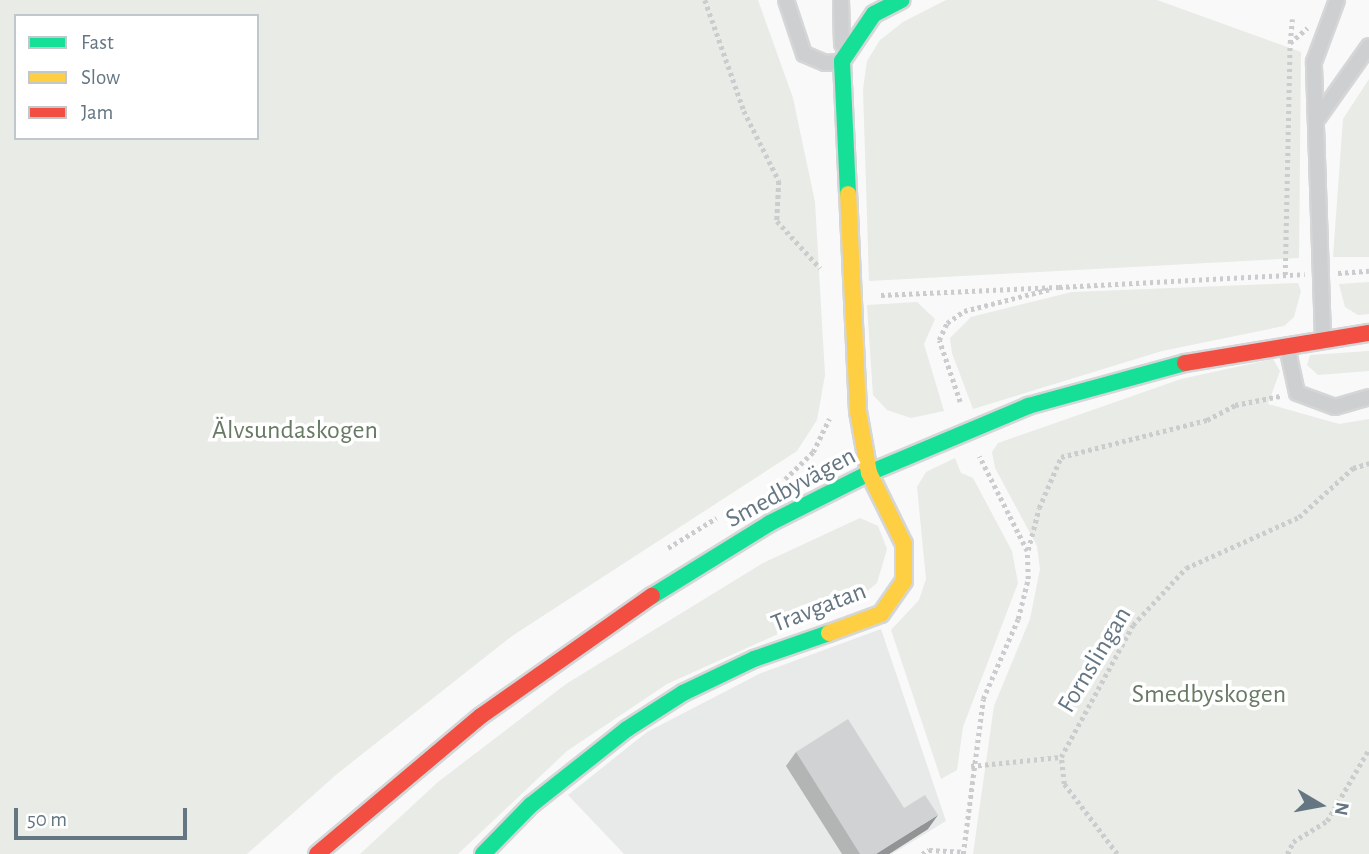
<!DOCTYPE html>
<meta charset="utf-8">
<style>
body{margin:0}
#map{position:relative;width:1369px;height:854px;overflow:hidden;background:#f9f9f9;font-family:"Alegreya Sans",sans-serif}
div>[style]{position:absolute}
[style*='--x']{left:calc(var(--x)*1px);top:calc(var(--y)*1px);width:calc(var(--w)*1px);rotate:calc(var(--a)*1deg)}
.built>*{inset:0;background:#e8e9e9}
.green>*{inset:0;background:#e8ebe6}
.path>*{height:4.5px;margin-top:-2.25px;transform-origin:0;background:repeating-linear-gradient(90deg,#cbcccd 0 3.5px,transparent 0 7px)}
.roads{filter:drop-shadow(2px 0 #d5d6d7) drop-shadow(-2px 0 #d5d6d7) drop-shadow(0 2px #d5d6d7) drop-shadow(0 -2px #d5d6d7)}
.lane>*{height:14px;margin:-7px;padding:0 7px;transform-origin:7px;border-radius:7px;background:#cecfd0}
.fast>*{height:16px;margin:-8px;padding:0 8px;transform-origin:8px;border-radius:8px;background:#16e098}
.slow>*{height:16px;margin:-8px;padding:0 8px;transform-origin:8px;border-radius:8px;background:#ffcf43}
.jam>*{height:16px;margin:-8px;padding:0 8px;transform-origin:8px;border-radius:8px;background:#f24e42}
.wall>*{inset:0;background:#b3b5b5}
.shaded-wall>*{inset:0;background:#929394}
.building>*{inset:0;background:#d0d2d3}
span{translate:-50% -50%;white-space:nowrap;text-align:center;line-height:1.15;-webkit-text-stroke:7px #fff;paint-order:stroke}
.park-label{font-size:26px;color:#687a64}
.street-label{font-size:26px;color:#657683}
.legend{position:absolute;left:14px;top:14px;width:245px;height:126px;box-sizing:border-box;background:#fff;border:2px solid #c1c8cd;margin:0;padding:9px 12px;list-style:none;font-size:21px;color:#657683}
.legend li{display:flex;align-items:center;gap:14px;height:35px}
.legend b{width:35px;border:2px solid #c1c8cd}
.north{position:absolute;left:1285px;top:770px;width:70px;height:70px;-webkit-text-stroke:5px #fff;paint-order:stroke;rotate:100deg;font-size:19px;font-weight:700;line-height:28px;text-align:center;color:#657683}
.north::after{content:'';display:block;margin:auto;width:24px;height:32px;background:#657683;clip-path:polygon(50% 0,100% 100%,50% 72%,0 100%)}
.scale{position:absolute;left:14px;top:808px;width:173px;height:32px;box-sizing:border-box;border:4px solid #657683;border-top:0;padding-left:9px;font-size:21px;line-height:24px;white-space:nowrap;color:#657683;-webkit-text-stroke:5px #fff;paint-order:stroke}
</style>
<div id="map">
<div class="built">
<div style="clip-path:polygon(881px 629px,946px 821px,892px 854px,624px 854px,568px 795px,647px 732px,761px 673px)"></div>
</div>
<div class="green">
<div style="clip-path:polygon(evenodd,0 0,758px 0,793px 98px,815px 202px,825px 375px,817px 420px,797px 451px,512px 636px,337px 774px,247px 854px,0 854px,0 0,16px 16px,257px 16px,257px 138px,16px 138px,16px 16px)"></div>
<div style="clip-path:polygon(946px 0,1157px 0,1301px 52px,1299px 258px,869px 281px,863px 89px,867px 61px,880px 40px,903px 22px)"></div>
<div style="clip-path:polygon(1369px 79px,1369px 257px,1333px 257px,1343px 119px)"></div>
<div style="clip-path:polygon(1369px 282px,1369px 314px,1358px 315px,1345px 307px,1339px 284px)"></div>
<div style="clip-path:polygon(1298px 283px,1301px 291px,1294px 317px,1284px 326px,1162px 351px,973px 409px,952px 353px,950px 338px,971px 317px,1072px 292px)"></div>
<div style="clip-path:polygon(917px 302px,935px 319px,924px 344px,944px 411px,911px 418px,887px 410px,873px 395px,867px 305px)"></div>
<div style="clip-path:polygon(1369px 351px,1369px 371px,1318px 375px,1307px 365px,1310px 355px)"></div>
<div style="clip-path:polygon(1273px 359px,1280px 371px,1268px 404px,1339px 424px,1369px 419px,1369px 854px,973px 854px,994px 706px,1030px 619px,1040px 569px,1037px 546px,995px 468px,992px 452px,998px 443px,1181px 379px)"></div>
<div style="clip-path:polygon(955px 458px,961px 473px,973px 478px,1012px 551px,1018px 583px,963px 727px,957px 770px,941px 779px,891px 630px,919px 600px,926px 579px,917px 487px,926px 472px)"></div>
<div style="clip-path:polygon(860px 518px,878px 526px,887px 549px,877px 583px,860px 597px,667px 684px,567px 751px,458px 854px,360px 854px,438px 782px,566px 684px,763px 563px)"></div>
</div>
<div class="path">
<div style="--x:705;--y:0;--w:118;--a:70.6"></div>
<div style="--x:744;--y:111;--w:78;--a:63.4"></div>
<div style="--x:779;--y:181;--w:40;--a:92.9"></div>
<div style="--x:777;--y:221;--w:64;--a:47.5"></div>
<div style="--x:1290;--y:43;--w:24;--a:-85"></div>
<div style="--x:1338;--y:273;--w:31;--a:-4"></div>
<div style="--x:1285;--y:275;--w:232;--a:-88.8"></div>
<div style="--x:1290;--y:43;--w:23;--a:-41"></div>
<div style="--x:1059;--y:287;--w:246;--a:-3"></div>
<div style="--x:881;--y:295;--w:178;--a:-2.6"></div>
<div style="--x:960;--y:402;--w:65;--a:-108.7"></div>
<div style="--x:939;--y:340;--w:19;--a:-65"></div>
<div style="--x:947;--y:323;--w:21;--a:-35"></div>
<div style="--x:964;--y:311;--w:89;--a:-14.3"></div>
<div style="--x:785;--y:479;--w:39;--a:-44"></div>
<div style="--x:813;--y:452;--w:37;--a:-64"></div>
<div style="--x:668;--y:548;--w:57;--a:-32"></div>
<div style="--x:1028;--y:550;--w:43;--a:-75.3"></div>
<div style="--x:1039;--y:508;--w:56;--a:-66.7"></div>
<div style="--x:1061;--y:457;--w:151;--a:-14.2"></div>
<div style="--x:1207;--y:420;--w:32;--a:-28"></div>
<div style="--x:1235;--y:405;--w:46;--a:-11.3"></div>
<div style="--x:971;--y:766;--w:90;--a:-5.7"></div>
<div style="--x:922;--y:854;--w:8;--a:-30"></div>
<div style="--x:929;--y:850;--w:34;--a:3"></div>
<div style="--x:963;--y:854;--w:156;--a:-82.6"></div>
<div style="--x:983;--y:699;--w:87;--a:-66.4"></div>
<div style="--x:1018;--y:619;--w:41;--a:-76"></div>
<div style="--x:1028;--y:579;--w:28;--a:-92"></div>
<div style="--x:1027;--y:551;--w:106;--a:-116.8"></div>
<div style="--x:1117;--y:854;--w:88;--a:-127.1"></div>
<div style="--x:1064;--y:784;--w:27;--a:-96"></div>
<div style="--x:1061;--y:757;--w:150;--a:-61.4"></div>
<div style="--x:1133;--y:625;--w:78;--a:-47.1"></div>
<div style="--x:1186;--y:568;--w:124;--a:-24.3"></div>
<div style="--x:1299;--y:517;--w:73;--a:-42.2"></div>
<div style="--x:1353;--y:468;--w:17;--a:-17"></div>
<div style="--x:1287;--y:854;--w:13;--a:-63"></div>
<div style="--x:1293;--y:842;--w:40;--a:-32"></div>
<div style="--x:1327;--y:821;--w:83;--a:-59.7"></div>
</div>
<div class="roads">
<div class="lane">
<div style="--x:786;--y:0;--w:57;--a:71.6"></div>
<div style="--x:804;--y:54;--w:23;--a:23"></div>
<div style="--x:825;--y:63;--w:14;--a:-4"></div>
<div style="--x:841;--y:0;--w:44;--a:88.7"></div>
<div style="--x:1318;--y:118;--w:88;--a:-54.7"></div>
<div style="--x:1323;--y:338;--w:276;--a:-91.9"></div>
<div style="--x:1314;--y:62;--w:66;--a:-69.6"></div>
<div style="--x:1287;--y:347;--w:47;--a:77.7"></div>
<div style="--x:1297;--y:393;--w:40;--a:20.2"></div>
<div style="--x:1335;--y:407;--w:35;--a:-16"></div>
</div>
<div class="fast">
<div style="--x:848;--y:194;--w:133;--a:-92.6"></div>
<div style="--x:842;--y:61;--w:57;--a:-55.8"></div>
<div style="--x:874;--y:14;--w:31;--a:-27"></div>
<div style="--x:652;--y:596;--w:139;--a:-31.7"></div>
<div style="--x:770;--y:523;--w:111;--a:-26.8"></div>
<div style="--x:869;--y:473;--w:173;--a:-22.8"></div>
<div style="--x:1028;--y:406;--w:163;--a:-15.3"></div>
<div style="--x:483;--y:854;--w:69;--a:-45.6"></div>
<div style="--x:531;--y:805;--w:122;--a:-38.4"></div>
<div style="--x:627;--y:729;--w:67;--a:-32.7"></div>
<div style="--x:683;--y:693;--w:79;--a:-25.6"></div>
<div style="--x:754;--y:659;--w:79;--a:-19.1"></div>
</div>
<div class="slow">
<div style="--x:829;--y:633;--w:55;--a:-20.1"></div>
<div style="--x:881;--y:614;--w:40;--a:-55.1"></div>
<div style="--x:904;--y:581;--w:37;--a:-90"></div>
<div style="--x:904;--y:544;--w:79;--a:-116.2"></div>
<div style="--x:869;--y:473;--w:63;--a:-100.1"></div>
<div style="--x:858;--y:411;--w:217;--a:-92.6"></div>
</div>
<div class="jam">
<div style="--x:1185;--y:363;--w:186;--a:-9.3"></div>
<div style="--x:317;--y:854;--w:214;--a:-40.1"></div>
<div style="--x:481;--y:716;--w:209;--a:-35.1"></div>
</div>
</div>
<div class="wall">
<div style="clip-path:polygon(796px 752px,904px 808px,928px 829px,889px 854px,842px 854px,786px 766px)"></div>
</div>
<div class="shaded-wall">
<div style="clip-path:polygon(938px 815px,928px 829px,889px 854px,876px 854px)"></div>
</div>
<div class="building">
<div style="clip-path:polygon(848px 719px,904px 808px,925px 795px,938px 815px,876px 854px,860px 854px,796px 752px)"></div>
</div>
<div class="park-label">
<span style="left:295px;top:431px">Älvsundaskogen</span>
<span style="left:1209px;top:695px">Smedbyskogen</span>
</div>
<div class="street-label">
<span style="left:791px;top:488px;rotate:-28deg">Smedbyvägen</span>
<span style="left:819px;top:608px;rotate:-21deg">Travgatan</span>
<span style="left:1095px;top:660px;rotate:-59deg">Fornslingan</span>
</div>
<ul class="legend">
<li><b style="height:9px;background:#16e098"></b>Fast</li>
<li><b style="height:9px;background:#ffcf43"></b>Slow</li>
<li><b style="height:9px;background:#f24e42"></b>Jam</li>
</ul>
<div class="north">N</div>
<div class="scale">50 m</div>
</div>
